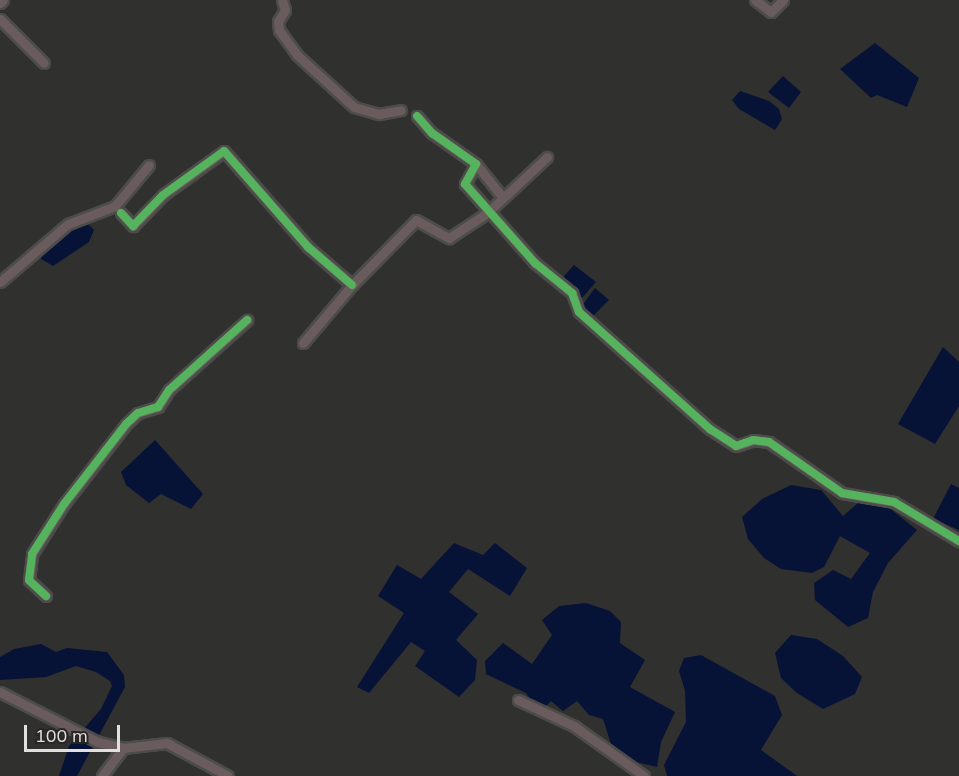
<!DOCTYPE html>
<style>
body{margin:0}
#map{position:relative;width:959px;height:776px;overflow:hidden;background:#30302f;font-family:Mulish,sans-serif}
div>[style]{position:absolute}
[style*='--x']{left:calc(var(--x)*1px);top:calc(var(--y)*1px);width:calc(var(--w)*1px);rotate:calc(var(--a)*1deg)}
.water>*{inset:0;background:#071237}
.roads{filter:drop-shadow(2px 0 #4c4c4b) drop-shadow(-2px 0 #4c4c4b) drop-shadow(0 2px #4c4c4b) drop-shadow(0 -2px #4c4c4b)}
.minor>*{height:9px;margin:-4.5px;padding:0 4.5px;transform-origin:4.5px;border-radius:4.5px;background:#6a5c5d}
.cycleway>*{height:8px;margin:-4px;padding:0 4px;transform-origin:4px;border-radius:4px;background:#56b35d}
span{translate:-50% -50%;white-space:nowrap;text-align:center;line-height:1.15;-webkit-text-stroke:5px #282624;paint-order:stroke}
.scale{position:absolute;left:24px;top:725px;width:96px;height:27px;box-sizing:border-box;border:3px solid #e1e0de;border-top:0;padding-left:8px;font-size:18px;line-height:21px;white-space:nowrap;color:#e1e0de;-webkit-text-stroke:4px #282624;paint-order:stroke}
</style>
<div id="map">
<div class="water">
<div style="clip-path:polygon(875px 43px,919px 78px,907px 107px,877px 95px,871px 98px,840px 69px)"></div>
<div style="clip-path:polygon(783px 76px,801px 92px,789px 108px,768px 92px)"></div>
<div style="clip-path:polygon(740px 91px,769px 101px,779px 109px,782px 119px,775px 130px,739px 109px,732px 100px)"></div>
<div style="clip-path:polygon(76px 223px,88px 224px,94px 230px,89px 242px,53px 266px,41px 259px,41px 250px)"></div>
<div style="clip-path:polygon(574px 265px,596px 282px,582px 298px,559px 282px)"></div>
<div style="clip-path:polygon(595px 288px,609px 300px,593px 316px,581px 307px)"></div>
<div style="clip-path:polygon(943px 347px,959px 362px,959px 406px,935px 444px,898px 424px)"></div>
<div style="clip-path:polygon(155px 440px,203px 494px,191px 509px,161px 494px,149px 503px,126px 485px,121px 472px)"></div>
<div style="clip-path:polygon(951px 484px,959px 488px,959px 530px,933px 519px)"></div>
<div style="clip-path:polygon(791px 485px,821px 490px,843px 516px,858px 503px,882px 502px,917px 530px,888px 563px,873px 592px,868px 618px,848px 627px,815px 600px,814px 583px,833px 570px,851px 579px,870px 553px,840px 536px,824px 567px,812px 573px,781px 569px,764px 558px,748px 539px,742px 517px,762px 499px)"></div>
<div style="clip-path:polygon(454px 543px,483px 555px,495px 543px,527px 568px,510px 596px,468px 569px,449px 592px,478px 614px,456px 640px,477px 660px,475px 680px,459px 697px,415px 666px,425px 651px,411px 642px,369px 693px,357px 687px,404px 613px,378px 596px,397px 565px,421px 579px)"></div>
<div style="clip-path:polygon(586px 603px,610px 611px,621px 622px,620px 643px,645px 660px,630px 687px,675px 712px,661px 742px,657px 767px,636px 762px,612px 747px,603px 719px,589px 715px,577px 701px,563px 711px,551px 701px,544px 708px,535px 706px,526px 693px,486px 674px,485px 661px,503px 643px,532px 664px,552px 635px,542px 620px,559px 606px)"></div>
<div style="clip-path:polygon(791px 635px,817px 639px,843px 656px,862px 677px,855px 694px,823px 709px,797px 693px,781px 678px,775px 653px)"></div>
<div style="clip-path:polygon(41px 644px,56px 652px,67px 648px,107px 652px,124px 675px,125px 687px,77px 776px,59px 776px,69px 746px,101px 709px,112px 686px,110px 681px,96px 672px,76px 666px,46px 677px,0 680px,0 657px,14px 649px)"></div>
<div style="clip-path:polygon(701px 655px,775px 696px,782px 715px,761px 750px,797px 776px,667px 776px,664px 765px,686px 722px,685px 691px,679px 671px,684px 658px)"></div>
</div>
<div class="roads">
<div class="minor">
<div style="--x:282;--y:0;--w:10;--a:73"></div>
<div style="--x:285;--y:10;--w:13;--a:122"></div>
<div style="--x:278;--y:21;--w:9;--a:84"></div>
<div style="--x:279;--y:30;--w:31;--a:54"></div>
<div style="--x:297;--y:55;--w:77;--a:42.4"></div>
<div style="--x:354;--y:107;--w:26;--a:16"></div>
<div style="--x:379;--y:114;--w:22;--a:-10"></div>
<div style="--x:755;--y:0;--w:20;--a:37"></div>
<div style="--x:771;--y:12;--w:17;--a:-45"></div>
<div style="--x:0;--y:3;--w:4;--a:-45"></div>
<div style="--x:0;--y:19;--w:62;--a:45"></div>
<div style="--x:417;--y:116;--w:23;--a:49"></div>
<div style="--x:432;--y:133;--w:54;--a:35.2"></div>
<div style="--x:476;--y:164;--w:23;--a:119"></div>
<div style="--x:465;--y:184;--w:106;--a:48.5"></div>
<div style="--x:535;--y:263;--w:48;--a:39"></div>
<div style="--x:572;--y:293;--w:20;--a:70"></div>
<div style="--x:579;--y:312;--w:176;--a:41.8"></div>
<div style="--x:710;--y:429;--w:31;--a:33"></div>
<div style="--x:736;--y:446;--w:18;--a:-19"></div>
<div style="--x:753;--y:440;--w:16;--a:7"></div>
<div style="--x:769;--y:442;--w:89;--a:34.9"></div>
<div style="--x:842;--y:493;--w:53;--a:9.8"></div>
<div style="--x:894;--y:502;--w:76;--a:31"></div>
<div style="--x:476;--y:164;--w:43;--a:51.5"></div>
<div style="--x:121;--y:213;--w:18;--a:47"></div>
<div style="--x:133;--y:226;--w:43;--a:-45.9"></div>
<div style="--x:163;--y:195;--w:75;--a:-35.8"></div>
<div style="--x:224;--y:151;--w:128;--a:48.8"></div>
<div style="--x:308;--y:247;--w:58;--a:40.8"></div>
<div style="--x:0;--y:282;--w:89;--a:-40.5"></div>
<div style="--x:68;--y:224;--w:50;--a:-21"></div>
<div style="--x:115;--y:206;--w:53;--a:-50.3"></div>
<div style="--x:303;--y:343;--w:76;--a:-49.8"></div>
<div style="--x:352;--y:285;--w:91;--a:-45.4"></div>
<div style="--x:416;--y:220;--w:38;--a:29"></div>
<div style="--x:449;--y:238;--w:45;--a:-33.3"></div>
<div style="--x:487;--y:213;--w:82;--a:-43"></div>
<div style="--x:46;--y:596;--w:23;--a:-137"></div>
<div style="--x:29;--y:580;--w:26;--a:-83"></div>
<div style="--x:32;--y:554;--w:59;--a:-57.4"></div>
<div style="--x:64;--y:504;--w:101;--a:-52.2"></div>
<div style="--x:126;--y:424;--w:16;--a:-43"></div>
<div style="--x:138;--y:413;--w:21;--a:-17"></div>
<div style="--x:158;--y:407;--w:20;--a:-57"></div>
<div style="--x:169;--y:390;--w:105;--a:-41.9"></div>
<div style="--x:0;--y:692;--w:110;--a:27"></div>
<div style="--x:98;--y:742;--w:26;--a:13"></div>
<div style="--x:123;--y:748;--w:44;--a:-6.5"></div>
<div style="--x:167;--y:743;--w:69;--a:28.4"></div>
<div style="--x:518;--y:700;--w:62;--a:24.9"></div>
<div style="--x:574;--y:726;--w:86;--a:35.5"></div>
<div style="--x:102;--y:776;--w:35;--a:-53"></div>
</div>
</div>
<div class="cycleway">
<div style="--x:417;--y:116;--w:23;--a:49"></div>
<div style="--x:432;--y:133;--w:54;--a:35.2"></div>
<div style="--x:476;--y:164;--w:23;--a:119"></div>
<div style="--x:465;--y:184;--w:106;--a:48.5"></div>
<div style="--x:535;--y:263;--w:48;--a:39"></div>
<div style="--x:572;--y:293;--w:20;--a:70"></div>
<div style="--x:579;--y:312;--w:176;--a:41.8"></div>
<div style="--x:710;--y:429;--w:31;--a:33"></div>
<div style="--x:736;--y:446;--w:18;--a:-19"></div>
<div style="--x:753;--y:440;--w:16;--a:7"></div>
<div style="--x:769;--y:442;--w:89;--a:34.9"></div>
<div style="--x:842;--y:493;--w:53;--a:9.8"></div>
<div style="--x:894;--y:502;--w:76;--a:31"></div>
<div style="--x:121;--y:213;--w:18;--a:47"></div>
<div style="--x:133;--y:226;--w:43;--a:-45.9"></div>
<div style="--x:163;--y:195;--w:75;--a:-35.8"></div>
<div style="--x:224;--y:151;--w:128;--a:48.8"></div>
<div style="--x:308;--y:247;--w:58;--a:40.8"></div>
<div style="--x:46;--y:596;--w:23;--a:-137"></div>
<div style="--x:29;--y:580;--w:26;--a:-83"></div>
<div style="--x:32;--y:554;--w:59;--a:-57.4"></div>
<div style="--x:64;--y:504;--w:101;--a:-52.2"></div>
<div style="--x:126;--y:424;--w:16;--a:-43"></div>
<div style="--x:138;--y:413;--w:21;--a:-17"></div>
<div style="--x:158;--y:407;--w:20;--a:-57"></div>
<div style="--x:169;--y:390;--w:105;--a:-41.9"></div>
</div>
<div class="scale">100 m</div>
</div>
